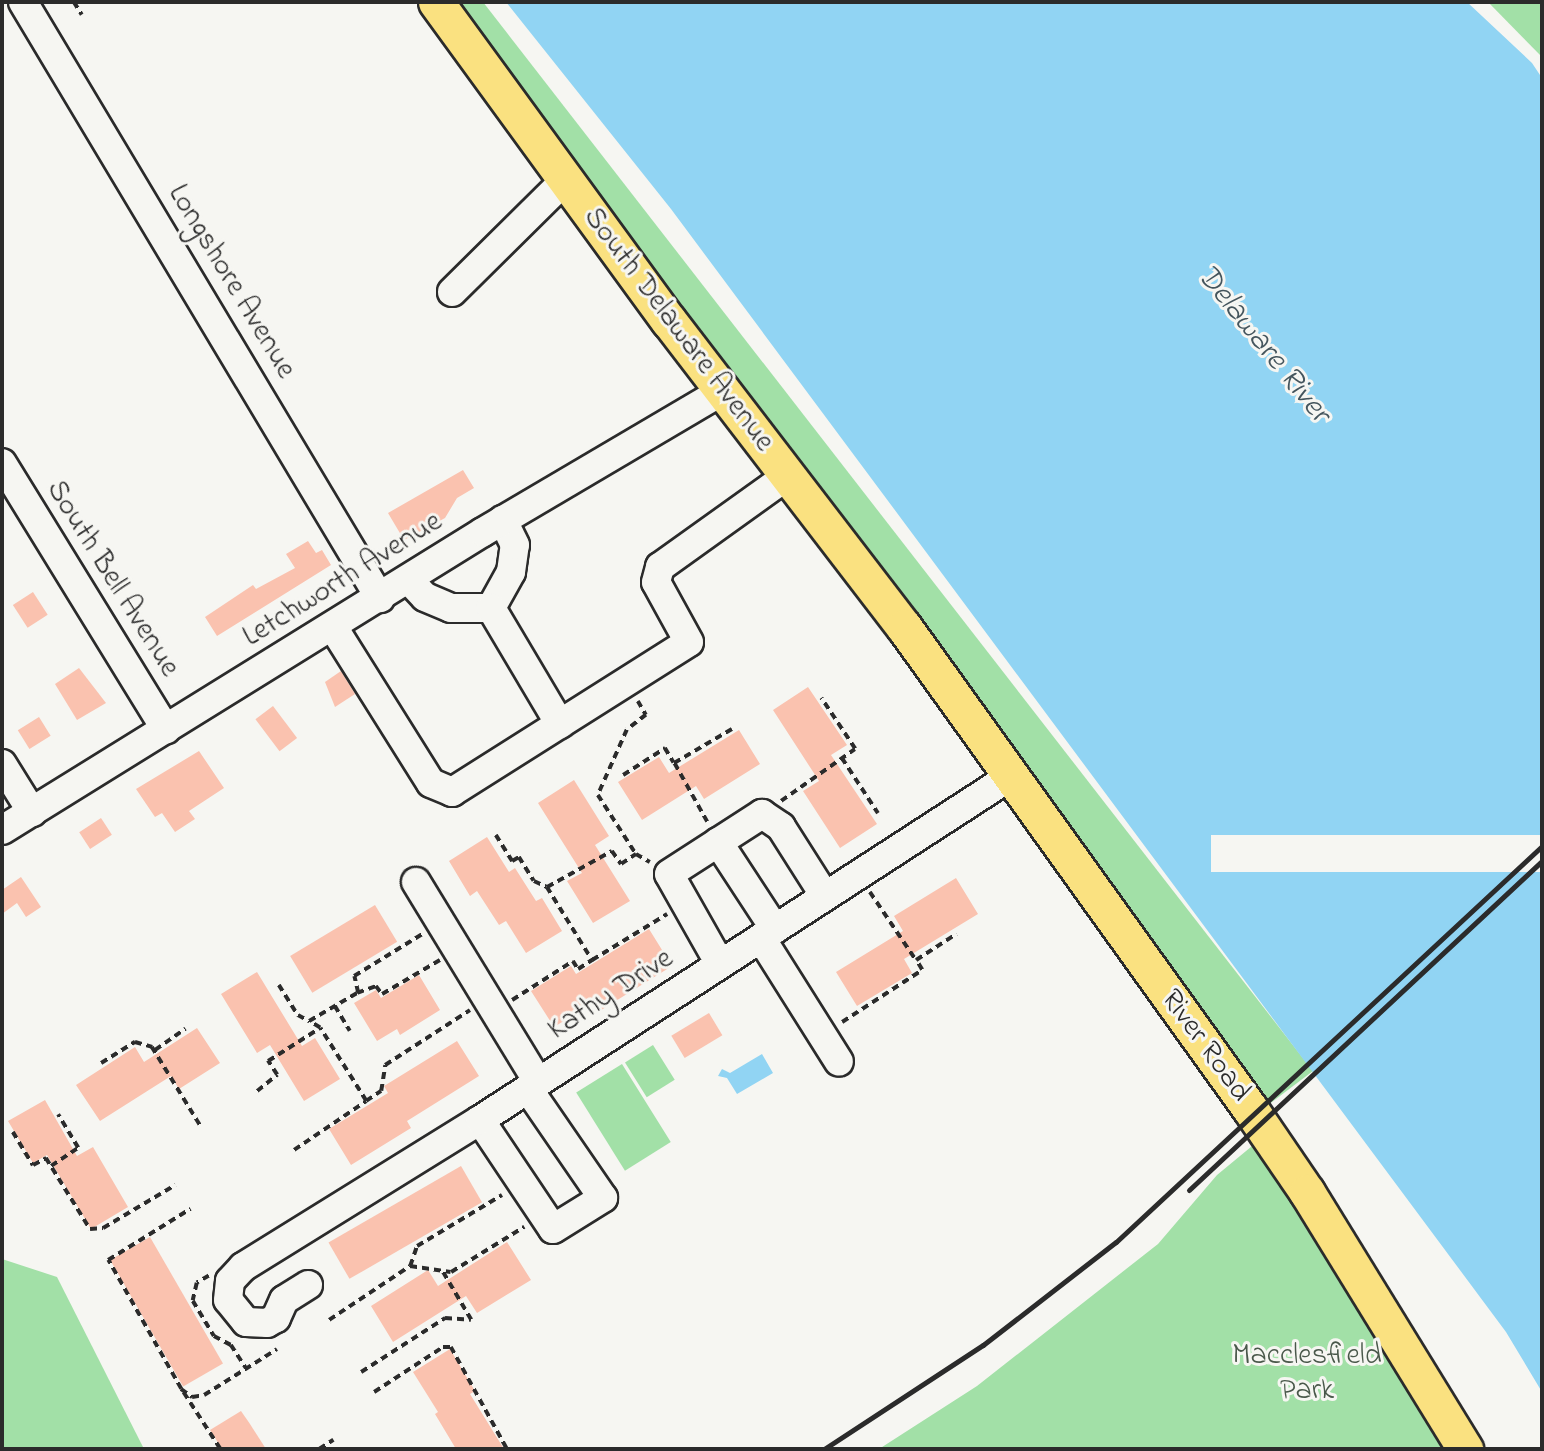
<!DOCTYPE html>
<style>
body{margin:0}
#map{position:relative;width:1544px;height:1451px;overflow:hidden;background:#f6f6f2;font-family:"Indie Flower",sans-serif}
div>[style]{position:absolute}
[style*='--x']{left:calc(var(--x)*1px);top:calc(var(--y)*1px);width:calc(var(--w)*1px);rotate:calc(var(--a)*1deg)}
.green>*{inset:0;background:#a2e0a7;transform-origin:0 0}
.water>*{inset:0;background:#91d4f3}
.pier>*{inset:0;background:#f6f6f2;transform-origin:0 0}
.building>*{inset:0;background:#fac2af;transform-origin:0 0}
.path>*{height:3.5px;margin-top:-1.75px;transform-origin:0;background:repeating-linear-gradient(90deg,#2b2b2b 0 7px,transparent 0 12px)}
.roads{filter:drop-shadow(2px 0 #2b2b2b) drop-shadow(-2px 0 #2b2b2b) drop-shadow(0 2px #2b2b2b) drop-shadow(0 -2px #2b2b2b)}
.minor>*{height:28px;margin:-14px;padding:0 14px;transform-origin:14px;border-radius:14px;background:#f6f6f2}
.major>*{height:35px;margin:-17.5px;padding:0 17.5px;transform-origin:17.5px;border-radius:17.5px;background:#fae180}
.rail>*{height:5px;margin:-2.5px;padding:0 2.5px;transform-origin:2.5px;border-radius:2.5px;background:#2b2b2b}
span{translate:-50% -50%;white-space:nowrap;text-align:center;line-height:1.15;-webkit-text-stroke:6px #f6f6f2;paint-order:stroke}
.street-label{font-size:30px;color:#2b2b2b}
.park-label{font-size:30px;color:#49584a}
.water-label{font-size:32px;color:#44555d;font-style:italic}
.frame{position:absolute;inset:0;border:4px solid #2b2b2b;pointer-events:none}
</style>
<div id="map">
<div class="green">
<div style="clip-path:polygon(435px 2px,483px 2px,1313px 1071px,1255px 1115px)"></div>
<div style="clip-path:polygon(1488px 2px,1542px 2px,1542px 57px)"></div>
<div style="left:653px;top:1045px;width:41px;height:33px;rotate:58deg"></div>
<div style="left:622px;top:1064px;width:92px;height:54px;rotate:58deg"></div>
<div style="clip-path:polygon(1263px 1137px,1458px 1449px,879px 1449px,977px 1386px,1158px 1244px,1217px 1175px)"></div>
<div style="clip-path:polygon(2px 1259px,57px 1277px,144px 1449px,2px 1449px)"></div>
</div>
<div class="water">
<div style="clip-path:polygon(506px 2px,1467px 2px,1532px 63px,1542px 78px,1542px 1392px,1506px 1332px,671px 209px)"></div>
<div style="clip-path:polygon(762px 1054px,773px 1073px,737px 1094px,727px 1078px,718px 1076px,722px 1069px,730px 1073px)"></div>
</div>
<div class="pier">
<div style="left:1542px;top:835px;width:37px;height:331px;rotate:90deg"></div>
</div>
<div class="building">
<div style="clip-path:polygon(463px 470px,474px 488px,457px 498px,445px 518px,404px 540px,388px 513px)"></div>
<div style="clip-path:polygon(308px 541px,316px 553px,322px 550px,331px 565px,217px 636px,205px 617px,253px 585px,256px 589px,295px 568px,286px 554px)"></div>
<div style="left:33px;top:592px;width:27px;height:24px;rotate:57deg"></div>
<div style="clip-path:polygon(79px 668px,106px 703px,77px 720px,55px 684px)"></div>
<div style="clip-path:polygon(341px 671px,355px 694px,335px 707px,325px 682px)"></div>
<div style="clip-path:polygon(808px 687px,847px 745px,831px 755px,877px 824px,840px 848px,803px 791px,819px 781px,773px 710px)"></div>
<div style="left:273px;top:706px;width:40px;height:22px;rotate:53deg"></div>
<div style="left:39px;top:717px;width:22px;height:25px;rotate:58deg"></div>
<div style="clip-path:polygon(739px 730px,760px 764px,704px 799px,696px 786px,642px 820px,618px 782px,659px 757px,669px 773px)"></div>
<div style="clip-path:polygon(199px 751px,224px 788px,189px 811px,195px 819px,175px 832px,162px 813px,155px 817px,136px 789px)"></div>
<div style="clip-path:polygon(574px 780px,609px 836px,595px 845px,630px 901px,593px 923px,567px 881px,582px 873px,538px 803px)"></div>
<div style="left:101px;top:818px;width:20px;height:26px;rotate:57deg"></div>
<div style="clip-path:polygon(487px 837px,509px 872px,515px 868px,536px 901px,542px 898px,562px 931px,526px 953px,506px 921px,499px 925px,477px 891px,470px 896px,449px 861px)"></div>
<div style="clip-path:polygon(21px 877px,41px 907px,26px 917px,17px 903px,2px 914px,2px 890px)"></div>
<div style="clip-path:polygon(956px 878px,978px 914px,904px 959px,912px 973px,857px 1006px,836px 972px,903px 931px,894px 916px)"></div>
<div style="left:375px;top:905px;width:43px;height:99px;rotate:59deg"></div>
<div style="clip-path:polygon(649px 929px,672px 966px,598px 1012px,593px 1003px,554px 1027px,531px 991px,571px 966px,576px 974px)"></div>
<div style="clip-path:polygon(257px 972px,302px 1046px,315px 1038px,340px 1079px,304px 1101px,270px 1045px,257px 1053px,221px 994px)"></div>
<div style="clip-path:polygon(419px 975px,440px 1010px,400px 1035px,397px 1029px,377px 1041px,354px 1003px,376px 990px,381px 998px)"></div>
<div style="left:709px;top:1013px;width:26px;height:44px;rotate:59deg"></div>
<div style="clip-path:polygon(197px 1028px,220px 1063px,179px 1089px,171px 1076px,100px 1121px,76px 1085px,135px 1047px,144px 1062px)"></div>
<div style="clip-path:polygon(457px 1041px,479px 1076px,407px 1121px,411px 1128px,351px 1165px,329px 1129px,388px 1093px,384px 1086px)"></div>
<div style="clip-path:polygon(45px 1100px,77px 1156px,93px 1147px,128px 1207px,91px 1229px,47px 1155px,33px 1163px,8px 1121px)"></div>
<div style="left:461px;top:1166px;width:42px;height:153px;rotate:60deg"></div>
<div style="left:150px;top:1237px;width:146px;height:46px;rotate:60deg"></div>
<div style="clip-path:polygon(507px 1242px,531px 1280px,477px 1313px,466px 1296px,393px 1342px,371px 1306px,428px 1270px,438px 1286px)"></div>
<div style="clip-path:polygon(450px 1349px,475px 1391px,470px 1394px,504px 1449px,456px 1449px,435px 1414px,438px 1412px,413px 1372px)"></div>
<div style="clip-path:polygon(241px 1411px,250px 1424px,266px 1449px,222px 1449px,210px 1430px)"></div>
</div>
<div class="path">
<div style="--x:74;--y:2;--w:15;--a:58"></div>
<div style="--x:638;--y:701;--w:16;--a:60"></div>
<div style="--x:646;--y:715;--w:24;--a:142"></div>
<div style="--x:627;--y:730;--w:71;--a:114"></div>
<div style="--x:598;--y:795;--w:70;--a:57.2"></div>
<div style="--x:636;--y:854;--w:16;--a:30"></div>
<div style="--x:842;--y:758;--w:66;--a:56.8"></div>
<div style="--x:623;--y:775;--w:50;--a:-32.7"></div>
<div style="--x:665;--y:748;--w:17;--a:59"></div>
<div style="--x:781;--y:801;--w:90;--a:-35.1"></div>
<div style="--x:855;--y:749;--w:61;--a:-123.7"></div>
<div style="--x:707;--y:822;--w:68;--a:-119.2"></div>
<div style="--x:674;--y:763;--w:67;--a:-30.4"></div>
<div style="--x:496;--y:835;--w:31;--a:58"></div>
<div style="--x:512;--y:861;--w:8;--a:-30"></div>
<div style="--x:519;--y:857;--w:28;--a:58"></div>
<div style="--x:534;--y:881;--w:14;--a:25"></div>
<div style="--x:547;--y:887;--w:74;--a:-29"></div>
<div style="--x:612;--y:851;--w:16;--a:55"></div>
<div style="--x:621;--y:864;--w:18;--a:-34"></div>
<div style="--x:547;--y:887;--w:86;--a:58.3"></div>
<div style="--x:592;--y:960;--w:88;--a:-31.5"></div>
<div style="--x:870;--y:892;--w:82;--a:55.9"></div>
<div style="--x:279;--y:985;--w:36;--a:58"></div>
<div style="--x:298;--y:1015;--w:13;--a:29"></div>
<div style="--x:358;--y:993;--w:17;--a:-103"></div>
<div style="--x:354;--y:976;--w:82;--a:-31.6"></div>
<div style="--x:512;--y:1000;--w:72;--a:-32.6"></div>
<div style="--x:573;--y:961;--w:9;--a:58"></div>
<div style="--x:578;--y:969;--w:17;--a:-33"></div>
<div style="--x:335;--y:1006;--w:29;--a:59"></div>
<div style="--x:842;--y:1022;--w:95;--a:-33"></div>
<div style="--x:922;--y:970;--w:12;--a:-121"></div>
<div style="--x:916;--y:960;--w:48;--a:-33"></div>
<div style="--x:155;--y:1050;--w:37;--a:-35"></div>
<div style="--x:101;--y:1063;--w:40;--a:-32"></div>
<div style="--x:135;--y:1042;--w:18;--a:16"></div>
<div style="--x:152;--y:1047;--w:92;--a:58.4"></div>
<div style="--x:257;--y:1091;--w:26;--a:-39"></div>
<div style="--x:277;--y:1075;--w:17;--a:-123"></div>
<div style="--x:268;--y:1061;--w:62;--a:-32.4"></div>
<div style="--x:320;--y:1028;--w:13;--a:-148"></div>
<div style="--x:309;--y:1021;--w:56;--a:-30.3"></div>
<div style="--x:357;--y:993;--w:20;--a:-20"></div>
<div style="--x:376;--y:986;--w:10;--a:53"></div>
<div style="--x:382;--y:994;--w:67;--a:-30.4"></div>
<div style="--x:366;--y:1101;--w:18;--a:-34"></div>
<div style="--x:381;--y:1091;--w:26;--a:-81"></div>
<div style="--x:385;--y:1065;--w:101;--a:-32.9"></div>
<div style="--x:13;--y:1132;--w:39;--a:59"></div>
<div style="--x:33;--y:1165;--w:15;--a:-28"></div>
<div style="--x:46;--y:1158;--w:84;--a:58.2"></div>
<div style="--x:90;--y:1229;--w:13;--a:-4"></div>
<div style="--x:103;--y:1228;--w:84;--a:-30.8"></div>
<div style="--x:294;--y:1150;--w:87;--a:-34.2"></div>
<div style="--x:366;--y:1101;--w:86;--a:-122.2"></div>
<div style="--x:51;--y:1166;--w:32;--a:-34"></div>
<div style="--x:78;--y:1148;--w:39;--a:-121"></div>
<div style="--x:410;--y:1266;--w:21;--a:-71"></div>
<div style="--x:417;--y:1246;--w:99;--a:-31"></div>
<div style="--x:209;--y:1276;--w:14;--a:150"></div>
<div style="--x:197;--y:1283;--w:18;--a:103"></div>
<div style="--x:193;--y:1301;--w:41;--a:59"></div>
<div style="--x:214;--y:1336;--w:19;--a:28"></div>
<div style="--x:231;--y:1345;--w:27;--a:57"></div>
<div style="--x:329;--y:1320;--w:97;--a:-33.7"></div>
<div style="--x:410;--y:1266;--w:41;--a:8.3"></div>
<div style="--x:451;--y:1272;--w:86;--a:-31.7"></div>
<div style="--x:361;--y:1372;--w:100;--a:-32.7"></div>
<div style="--x:445;--y:1318;--w:26;--a:4"></div>
<div style="--x:471;--y:1320;--w:57;--a:-120.6"></div>
<div style="--x:181;--y:1389;--w:148;--a:-119.5"></div>
<div style="--x:108;--y:1260;--w:97;--a:-31.9"></div>
<div style="--x:374;--y:1392;--w:82;--a:-33.1"></div>
<div style="--x:443;--y:1347;--w:8;--a:0"></div>
<div style="--x:451;--y:1347;--w:116;--a:61.2"></div>
<div style="--x:220;--y:1449;--w:72;--a:-123"></div>
<div style="--x:181;--y:1389;--w:14;--a:36"></div>
<div style="--x:192;--y:1397;--w:12;--a:-9"></div>
<div style="--x:204;--y:1395;--w:86;--a:-32.2"></div>
<div style="--x:319;--y:1449;--w:17;--a:-33"></div>
</div>
<div class="roads">
<div class="minor">
<div style="--x:23;--y:2;--w:695;--a:59.08"></div>
<div style="--x:452;--y:292;--w:161;--a:-44.7"></div>
<div style="--x:2;--y:463;--w:313;--a:58.4"></div>
<div style="--x:409;--y:580;--w:23;--a:47"></div>
<div style="--x:425;--y:597;--w:28;--a:23"></div>
<div style="--x:451;--y:608;--w:40;--a:0"></div>
<div style="--x:491;--y:608;--w:41;--a:-60.9"></div>
<div style="--x:511;--y:572;--w:27;--a:-82"></div>
<div style="--x:515;--y:545;--w:28;--a:-116"></div>
<div style="--x:491;--y:608;--w:135;--a:59.3"></div>
<div style="--x:333;--y:627;--w:184;--a:57.9"></div>
<div style="--x:431;--y:783;--w:23;--a:23"></div>
<div style="--x:452;--y:792;--w:280;--a:-32.3"></div>
<div style="--x:689;--y:642;--w:68;--a:-118.8"></div>
<div style="--x:656;--y:582;--w:16;--a:-75"></div>
<div style="--x:660;--y:567;--w:156;--a:-35.6"></div>
<div style="--x:2;--y:764;--w:57;--a:58"></div>
<div style="--x:2;--y:830;--w:566;--a:-31.78"></div>
<div style="--x:483;--y:532;--w:277;--a:-30.5"></div>
<div style="--x:718;--y:842;--w:104;--a:56.8"></div>
<div style="--x:416;--y:882;--w:234;--a:58.6"></div>
<div style="--x:761;--y:938;--w:146;--a:57.8"></div>
<div style="--x:720;--y:964;--w:103;--a:-119.5"></div>
<div style="--x:669;--y:874;--w:111;--a:-32.8"></div>
<div style="--x:762;--y:814;--w:23;--a:34"></div>
<div style="--x:781;--y:827;--w:82;--a:57.5"></div>
<div style="--x:480;--y:1120;--w:131;--a:56.2"></div>
<div style="--x:553;--y:1229;--w:59;--a:-31.8"></div>
<div style="--x:603;--y:1198;--w:132;--a:-124.5"></div>
<div style="--x:308;--y:1285;--w:28;--a:148"></div>
<div style="--x:284;--y:1300;--w:20;--a:114"></div>
<div style="--x:276;--y:1318;--w:10;--a:151"></div>
<div style="--x:267;--y:1323;--w:21;--a:-177"></div>
<div style="--x:246;--y:1322;--w:28;--a:-129"></div>
<div style="--x:228;--y:1300;--w:19;--a:-84"></div>
<div style="--x:230;--y:1281;--w:19;--a:-47"></div>
<div style="--x:243;--y:1267;--w:279;--a:-31.8"></div>
<div style="--x:480;--y:1120;--w:633;--a:-32.94"></div>
</div>
<div class="major">
<div style="--x:436;--y:2;--w:395;--a:53.9"></div>
<div style="--x:669;--y:321;--w:386;--a:52.5"></div>
<div style="--x:904;--y:627;--w:595;--a:54.31"></div>
<div style="--x:1251;--y:1110;--w:99;--a:55.7"></div>
<div style="--x:1307;--y:1192;--w:302;--a:58.4"></div>
</div>
</div>
<div class="rail">
<div style="--x:1189;--y:1190;--w:483;--a:-43"></div>
<div style="--x:824;--y:1449;--w:190;--a:-33.2"></div>
<div style="--x:983;--y:1345;--w:168;--a:-37.8"></div>
<div style="--x:1116;--y:1242;--w:582;--a:-42.91"></div>
</div>
<div class="street-label">
<span style="left:231px;top:282px;rotate:59deg">Longshore Avenue</span>
<span style="left:678px;top:330px;rotate:53deg">South Delaware Avenue</span>
<span style="left:112px;top:579px;rotate:58deg">South Bell Avenue</span>
<span style="left:343px;top:580px;rotate:-32deg">Letchworth Avenue</span>
<span style="left:611px;top:995px;rotate:-33deg">Kathy Drive</span>
<span style="left:1205px;top:1046px;rotate:54deg">River Road</span>
</div>
<div class="park-label">
<span style="left:1307px;top:1373px">Macclesfield<br>Park</span>
</div>
<div class="water-label">
<span style="left:1262px;top:345px;rotate:51deg">Delaware River</span>
</div>
<div class="frame"></div>
</div>
